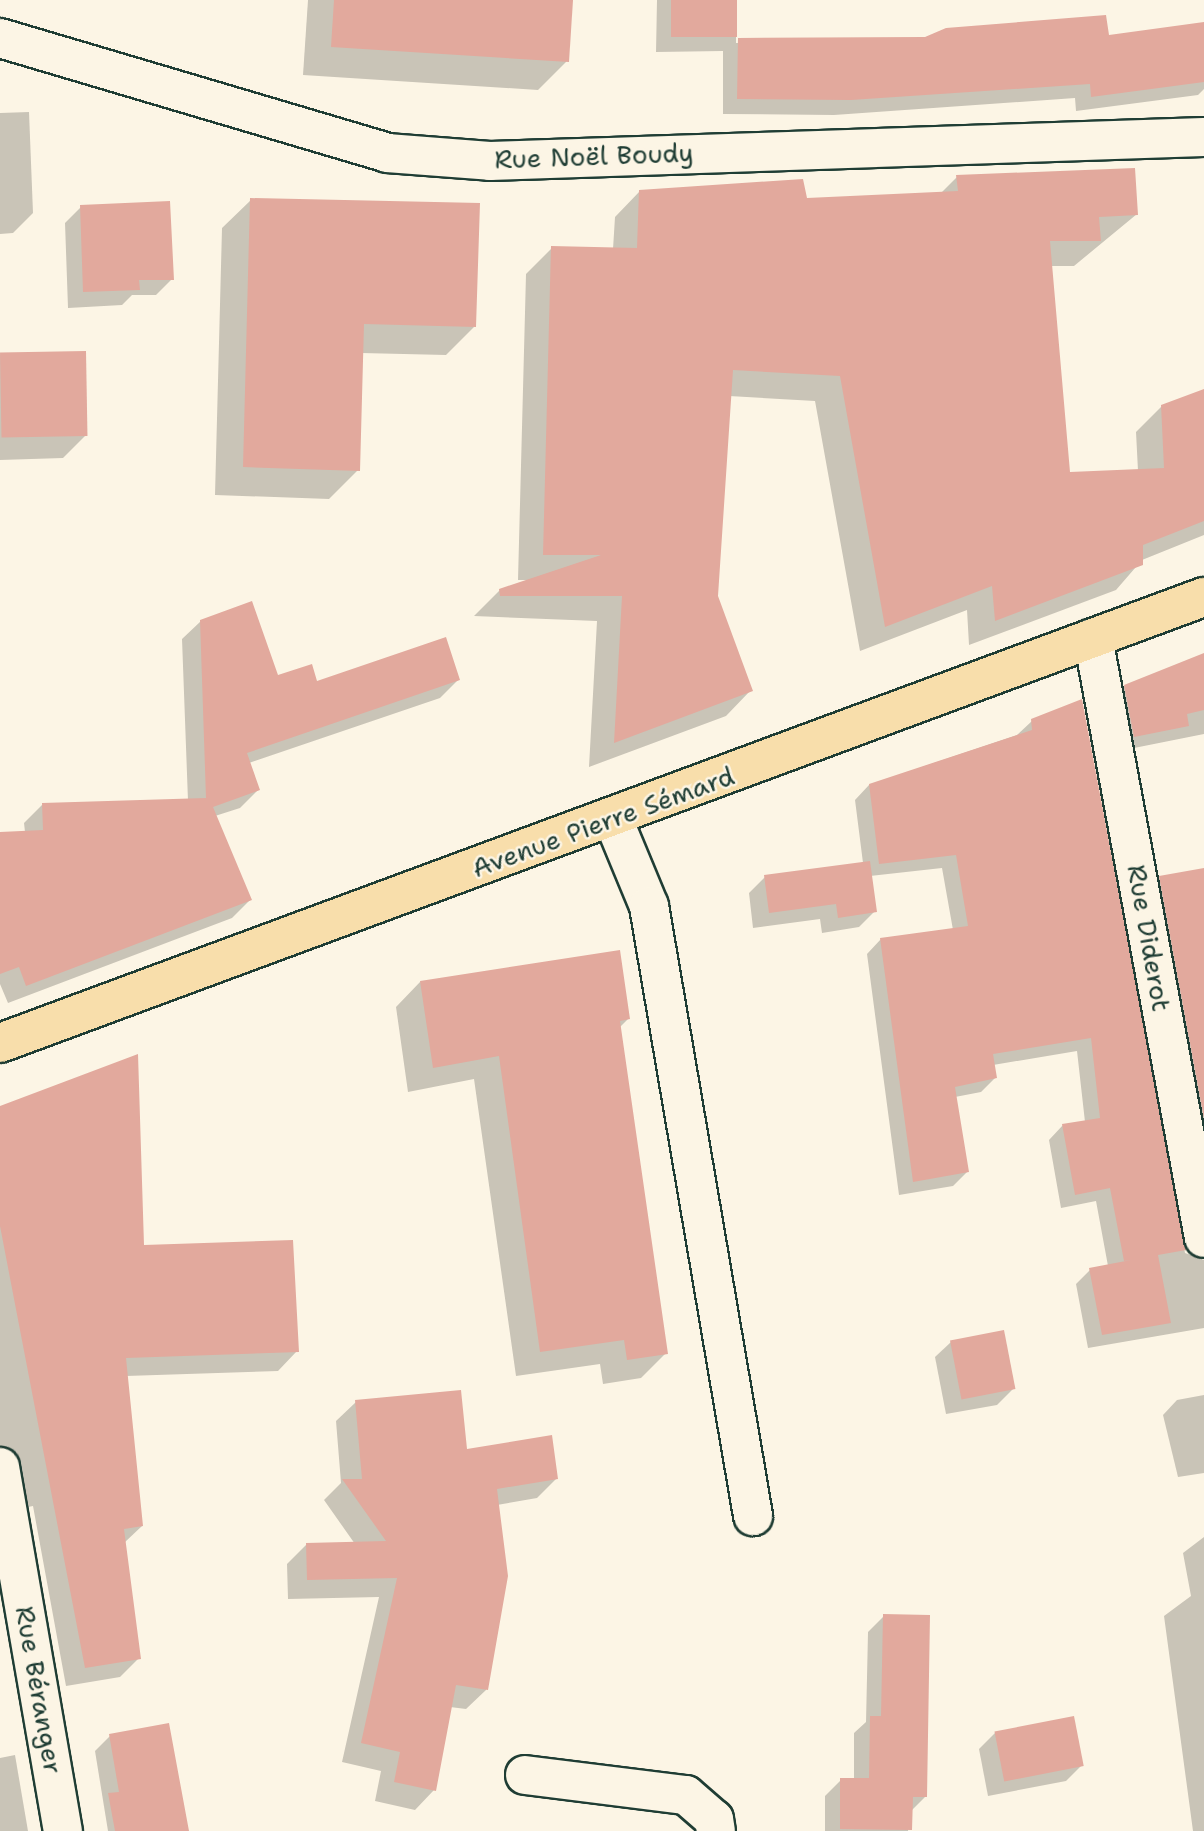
<!DOCTYPE html>
<meta charset="utf-8">
<style>
body{margin:0}
#map{position:relative;width:1204px;height:1831px;overflow:hidden;background:#fcf5e5;font-family:"Shantell Sans",sans-serif}
div>[style]{position:absolute}
[style*='--x']{left:calc(var(--x)*1px);top:calc(var(--y)*1px);width:calc(var(--w)*1px);rotate:calc(var(--a)*1deg)}
.shadow>*{inset:0;background:#0003}
.building>*{inset:0;background:#e2a99d;transform-origin:0 0}
.roads{filter:drop-shadow(2px 0 #1f3d34) drop-shadow(-2px 0 #1f3d34) drop-shadow(0 2px #1f3d34) drop-shadow(0 -2px #1f3d34)}
.minor>*{height:38px;margin:-19px;padding:0 19px;transform-origin:19px;border-radius:19px;background:#fcf5e5}
.major>*{height:38px;margin:-19px;padding:0 19px;transform-origin:19px;border-radius:19px;background:#f8deab}
span{translate:-50% -50%;white-space:nowrap;text-align:center;line-height:1.15;-webkit-text-stroke:5px #fcf5e5;paint-order:stroke}
.street-label{font-size:26px;color:#1f3d34}
</style>
<div id="map">
<div class="shadow">
<div style="clip-path:polygon(308px 0,571px 0,567px 61px,538px 90px,303px 75px)"></div>
<div style="clip-path:polygon(657px 0,736px 0,736px 43px,1108px 37px,1204px 24px,1204px 89px,1198px 95px,1076px 111px,1075px 98px,834px 115px,723px 114px,723px 51px,656px 52px)"></div>
<div style="clip-path:polygon(29px 112px,33px 213px,13px 233px,0 234px,0 113px)"></div>
<div style="clip-path:polygon(957px 177px,1137px 214px,1074px 266px,1050px 266px,1069px 474px,1138px 471px,1136px 432px,1162px 406px,1204px 391px,1204px 535px,1142px 560px,1116px 590px,969px 645px,967px 610px,860px 651px,815px 401px,729px 396px,717px 596px,751px 690px,726px 716px,589px 767px,597px 621px,474px 616px,500px 590px,529px 580px,518px 580px,526px 274px,552px 248px,613px 249px,615px 217px,640px 191px,805px 200px,940px 194px)"></div>
<div style="clip-path:polygon(251px 200px,474px 327px,446px 355px,361px 353px,358px 470px,329px 499px,215px 495px,222px 228px)"></div>
<div style="clip-path:polygon(81px 207px,172px 279px,156px 295px,132px 295px,122px 305px,68px 308px,65px 223px)"></div>
<div style="clip-path:polygon(0 354px,86px 435px,63px 458px,0 460px)"></div>
<div style="clip-path:polygon(201px 621px,277px 678px,316px 683px,458px 680px,440px 698px,249px 763px,258px 790px,240px 808px,215px 816px,250px 900px,232px 918px,8px 1003px,0 984px,0 833px,25px 832px,24px 823px,42px 805px,188px 801px,182px 639px)"></div>
<div style="clip-path:polygon(1204px 656px,1204px 734px,1119px 751px,1110px 701px,1125px 686px)"></div>
<div style="clip-path:polygon(1081px 702px,1185px 1253px,1204px 1260px,1204px 1328px,1088px 1348px,1076px 1284px,1090px 1270px,1108px 1266px,1096px 1201px,1061px 1208px,1049px 1140px,1063px 1125px,1085px 1122px,1077px 1051px,993px 1065px,995px 1078px,981px 1092px,955px 1097px,967px 1172px,953px 1186px,899px 1195px,867px 954px,881px 939px,953px 930px,942px 868px,870px 876px,875px 911px,859px 927px,822px 933px,820px 919px,753px 928px,749px 893px,765px 877px,863px 863px,855px 800px,869px 785px,1017px 735px,1032px 721px)"></div>
<div style="clip-path:polygon(1204px 870px,1204px 1206px,1146px 892px,1160px 878px)"></div>
<div style="clip-path:polygon(420px 982px,628px 1019px,619px 1028px,666px 1353px,641px 1378px,603px 1384px,600px 1364px,516px 1376px,474px 1079px,408px 1092px,396px 1007px)"></div>
<div style="clip-path:polygon(0 1108px,142px 1247px,297px 1351px,278px 1371px,126px 1376px,142px 1526px,124px 1543px,139px 1658px,120px 1677px,66px 1686px,33px 1506px,8px 1511px,0 1479px)"></div>
<div style="clip-path:polygon(951px 1342px,1013px 1389px,997px 1405px,946px 1414px,935px 1357px)"></div>
<div style="clip-path:polygon(1204px 1395px,1204px 1473px,1178px 1477px,1163px 1415px,1177px 1400px)"></div>
<div style="clip-path:polygon(356px 1402px,465px 1451px,556px 1479px,537px 1498px,497px 1505px,486px 1690px,466px 1709px,450px 1707px,434px 1790px,415px 1810px,375px 1801px,381px 1771px,342px 1762px,379px 1597px,288px 1599px,287px 1564px,306px 1545px,355px 1544px,324px 1500px,341px 1483px,336px 1421px)"></div>
<div style="clip-path:polygon(1204px 1537px,1204px 1831px,1193px 1831px,1164px 1616px,1191px 1596px,1183px 1553px)"></div>
<div style="clip-path:polygon(884px 1616px,925px 1797px,911px 1811px,908px 1831px,825px 1831px,825px 1796px,841px 1780px,854px 1780px,854px 1733px,866px 1722px,868px 1632px)"></div>
<div style="clip-path:polygon(995px 1733px,1082px 1765px,1066px 1781px,988px 1796px,979px 1749px)"></div>
<div style="clip-path:polygon(110px 1736px,187px 1831px,108px 1831px,95px 1751px)"></div>
<div style="clip-path:polygon(15px 1755px,28px 1831px,0 1831px,0 1758px)"></div>
</div>
<div class="building">
<div style="clip-path:polygon(334px 0,573px 0,569px 62px,331px 47px)"></div>
<div style="left:671px;top:0;width:66px;height:37px"></div>
<div style="clip-path:polygon(1106px 15px,1109px 35px,1204px 22px,1204px 82px,1091px 97px,1090px 84px,851px 100px,737px 99px,738px 38px,925px 37px,946px 28px)"></div>
<div style="clip-path:polygon(1135px 168px,1138px 215px,1099px 217px,1101px 241px,1050px 241px,1070px 472px,1164px 468px,1161px 405px,1204px 389px,1204px 521px,1143px 545px,1143px 565px,995px 621px,992px 586px,885px 627px,840px 376px,733px 370px,718px 596px,753px 691px,614px 743px,622px 596px,500px 596px,499px 589px,601px 555px,543px 555px,551px 246px,637px 248px,639px 190px,803px 179px,807px 198px,958px 191px,956px 175px)"></div>
<div style="clip-path:polygon(250px 198px,480px 203px,476px 327px,364px 324px,360px 471px,243px 467px)"></div>
<div style="clip-path:polygon(170px 201px,174px 280px,139px 280px,140px 290px,83px 292px,80px 205px)"></div>
<div style="left:86px;top:351px;width:85px;height:86px;rotate:89deg"></div>
<div style="clip-path:polygon(252px 601px,278px 675px,312px 664px,317px 681px,446px 637px,460px 680px,247px 753px,260px 790px,213px 807px,252px 900px,26px 986px,19px 967px,0 974px,0 832px,43px 830px,42px 803px,206px 798px,200px 620px)"></div>
<div style="clip-path:polygon(1204px 653px,1204px 710px,1187px 714px,1189px 726px,1134px 737px,1124px 685px)"></div>
<div style="clip-path:polygon(1082px 699px,1186px 1250px,1158px 1255px,1171px 1323px,1102px 1335px,1089px 1268px,1131px 1260px,1124px 1261px,1110px 1188px,1075px 1195px,1062px 1124px,1100px 1118px,1091px 1038px,993px 1054px,997px 1078px,955px 1087px,969px 1172px,913px 1182px,880px 938px,968px 926px,956px 855px,879px 864px,869px 784px,1032px 730px,1031px 719px)"></div>
<div style="clip-path:polygon(870px 861px,877px 912px,838px 918px,836px 904px,769px 913px,764px 875px)"></div>
<div style="clip-path:polygon(1204px 868px,1204px 1118px,1159px 876px)"></div>
<div style="clip-path:polygon(620px 950px,630px 1019px,620px 1021px,668px 1354px,627px 1360px,624px 1340px,540px 1352px,499px 1056px,433px 1068px,420px 981px)"></div>
<div style="clip-path:polygon(138px 1054px,144px 1245px,293px 1240px,299px 1352px,126px 1358px,143px 1526px,124px 1529px,141px 1659px,85px 1668px,0 1226px,0 1106px)"></div>
<div style="left:1004px;top:1330px;width:60px;height:55px;rotate:79deg"></div>
<div style="clip-path:polygon(461px 1390px,467px 1449px,552px 1435px,558px 1479px,497px 1489px,508px 1576px,488px 1690px,456px 1685px,436px 1791px,394px 1782px,400px 1752px,361px 1743px,397px 1578px,307px 1580px,306px 1543px,386px 1541px,342px 1479px,362px 1479px,355px 1400px)"></div>
<div style="clip-path:polygon(883px 1614px,930px 1615px,927px 1797px,913px 1797px,912px 1830px,840px 1829px,840px 1778px,869px 1778px,870px 1716px,881px 1716px)"></div>
<div style="left:1074px;top:1716px;width:51px;height:81px;rotate:79deg"></div>
<div style="clip-path:polygon(169px 1723px,189px 1831px,115px 1831px,108px 1793px,119px 1792px,109px 1734px)"></div>
</div>
<div class="roads">
<div class="minor">
<div style="--x:0;--y:38;--w:404;--a:16.5"></div>
<div style="--x:387;--y:153;--w:103;--a:4.4"></div>
<div style="--x:490;--y:161;--w:714;--a:-1.93"></div>
<div style="--x:1093;--y:638;--w:610;--a:79.52"></div>
<div style="--x:613;--y:819;--w:94;--a:67.5"></div>
<div style="--x:649;--y:906;--w:619;--a:80.32"></div>
<div style="--x:0;--y:1467;--w:369;--a:80.2"></div>
<div style="--x:525;--y:1775;--w:162;--a:7.1"></div>
<div style="--x:686;--y:1795;--w:37;--a:41"></div>
<div style="--x:714;--y:1819;--w:12;--a:81"></div>
</div>
<div class="major">
<div style="--x:0;--y:1043;--w:1284;--a:-20.33"></div>
</div>
</div>
<div class="street-label">
<span style="left:594px;top:156px;rotate:-2deg">Rue Noël Boudy</span>
<span style="left:603px;top:822px;rotate:-20deg">Avenue Pierre Sémard</span>
<span style="left:1149px;top:938px;rotate:80deg">Rue Diderot</span>
<span style="left:39px;top:1690px;rotate:80deg">Rue Béranger</span>
</div>
</div>
